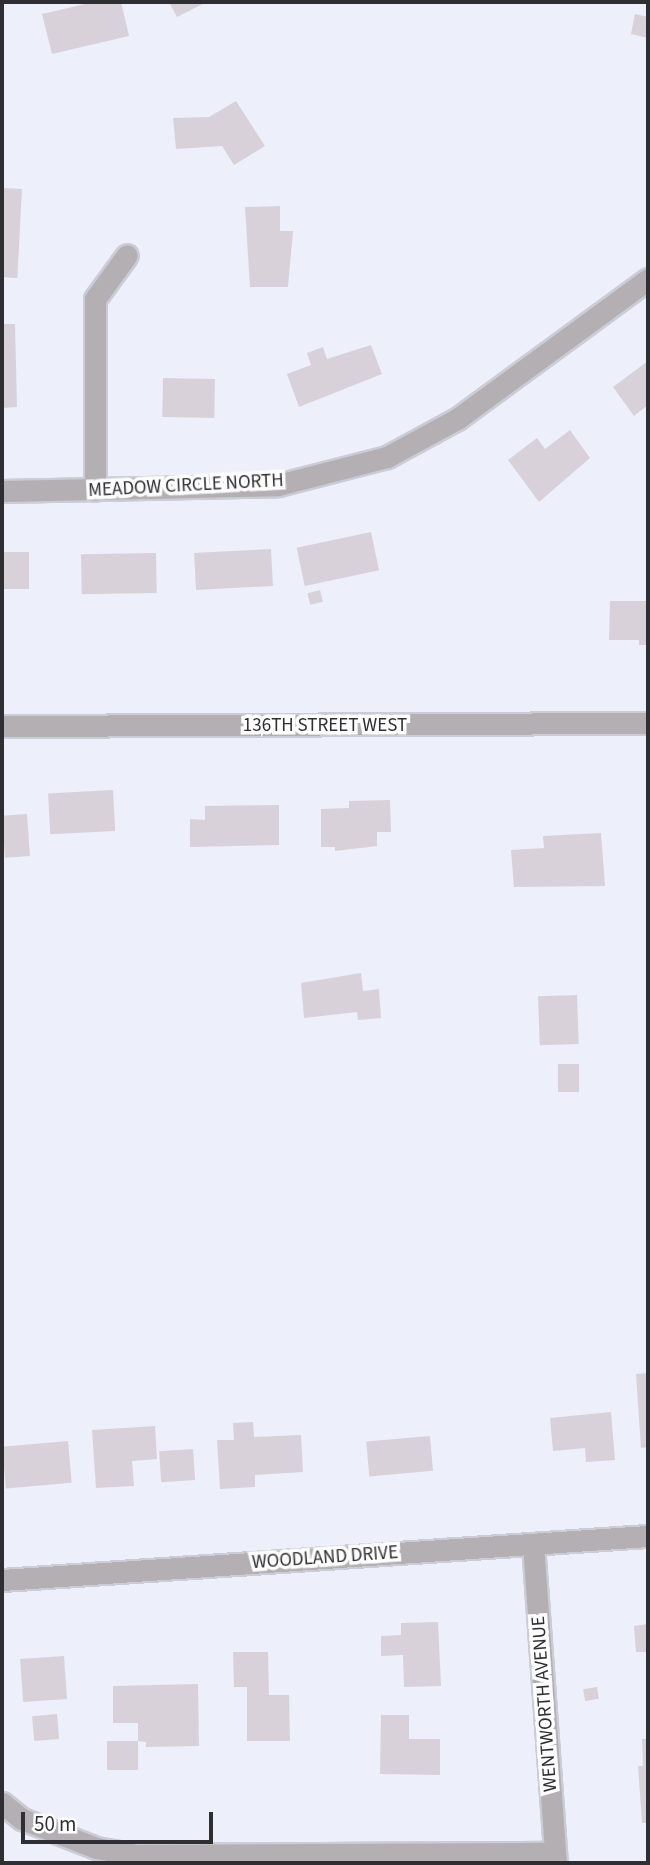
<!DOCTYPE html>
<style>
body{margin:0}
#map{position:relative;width:650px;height:1865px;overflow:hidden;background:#edeffa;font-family:"Source Sans 3",sans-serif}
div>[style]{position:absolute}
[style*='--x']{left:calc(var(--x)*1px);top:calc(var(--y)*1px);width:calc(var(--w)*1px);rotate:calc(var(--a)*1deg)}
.building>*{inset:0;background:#d9d1da;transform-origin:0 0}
.roads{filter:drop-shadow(2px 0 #cbccd6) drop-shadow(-2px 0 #cbccd6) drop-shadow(0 2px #cbccd6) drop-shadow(0 -2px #cbccd6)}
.minor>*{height:21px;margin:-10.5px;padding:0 10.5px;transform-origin:10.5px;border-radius:10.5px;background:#b3afb2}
span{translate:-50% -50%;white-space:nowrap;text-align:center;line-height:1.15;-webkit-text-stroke:7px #fdfdfd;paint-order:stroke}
.street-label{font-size:19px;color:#2f2f33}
.frame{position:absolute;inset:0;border:4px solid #2f2f33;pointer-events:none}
.scale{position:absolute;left:21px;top:1812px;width:192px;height:32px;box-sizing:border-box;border:4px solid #2f2f33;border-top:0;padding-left:9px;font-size:21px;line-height:24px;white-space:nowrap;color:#2f2f33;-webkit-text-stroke:5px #fdfdfd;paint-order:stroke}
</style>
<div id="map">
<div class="building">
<div style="clip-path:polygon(94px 2px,121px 2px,129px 36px,52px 54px,42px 14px)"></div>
<div style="clip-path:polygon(169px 2px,207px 2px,177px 17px)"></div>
<div style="clip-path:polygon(635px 14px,648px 17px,648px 38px,631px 34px)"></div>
<div style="clip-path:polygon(236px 101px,265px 146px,234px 165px,222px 146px,176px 149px,173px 118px,209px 117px)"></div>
<div style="left:2px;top:188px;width:20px;height:89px;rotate:3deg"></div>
<div style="clip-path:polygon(280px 206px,280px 231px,293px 231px,288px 287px,250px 287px,245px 207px)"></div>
<div style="clip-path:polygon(2px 324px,15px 324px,17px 407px,2px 408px)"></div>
<div style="clip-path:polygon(371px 345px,382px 374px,299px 407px,287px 374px,311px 365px,307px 353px,323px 347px,327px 359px)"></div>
<div style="clip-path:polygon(648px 361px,648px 405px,634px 416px,613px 387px)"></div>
<div style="left:163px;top:378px;width:52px;height:39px;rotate:1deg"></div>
<div style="clip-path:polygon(570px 430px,590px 458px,539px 502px,508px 460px,537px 438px,545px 449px)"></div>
<div style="left:371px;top:532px;width:39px;height:76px;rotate:78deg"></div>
<div style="left:271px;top:549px;width:37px;height:77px;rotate:87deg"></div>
<div style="left:2px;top:552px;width:27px;height:37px"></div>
<div style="left:156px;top:553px;width:40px;height:75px;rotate:89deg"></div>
<div style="left:320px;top:590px;width:12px;height:13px;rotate:76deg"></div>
<div style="clip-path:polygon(610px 601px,648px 601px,648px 645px,639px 645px,639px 640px,609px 640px)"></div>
<div style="left:113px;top:790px;width:41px;height:65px;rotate:87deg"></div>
<div style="clip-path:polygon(390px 800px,391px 832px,377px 832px,377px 846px,335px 851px,335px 847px,321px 847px,321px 809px,349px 808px,349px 801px)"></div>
<div style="clip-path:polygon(279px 805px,279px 845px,190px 847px,190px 819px,205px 820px,205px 806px)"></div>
<div style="left:27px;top:814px;width:42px;height:25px;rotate:86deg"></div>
<div style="clip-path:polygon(601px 833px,605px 886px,514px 887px,511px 850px,544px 848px,543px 836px)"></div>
<div style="clip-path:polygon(361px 973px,363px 991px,379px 989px,381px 1018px,358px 1020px,357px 1012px,304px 1018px,301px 983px)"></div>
<div style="left:577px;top:995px;width:49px;height:39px;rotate:88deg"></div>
<div style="left:558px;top:1064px;width:21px;height:28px"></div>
<div style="clip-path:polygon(648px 1373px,648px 1447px,641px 1448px,636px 1374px)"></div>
<div style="clip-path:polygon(611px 1412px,615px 1460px,586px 1462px,585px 1448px,553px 1451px,550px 1418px)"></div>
<div style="clip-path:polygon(253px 1422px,254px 1437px,301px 1435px,303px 1472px,255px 1475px,255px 1487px,220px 1489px,217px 1440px,234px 1440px,233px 1423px)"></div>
<div style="clip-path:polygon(155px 1426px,157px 1459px,132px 1461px,134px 1486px,96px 1488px,92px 1430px)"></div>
<div style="left:430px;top:1436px;width:35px;height:64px;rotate:85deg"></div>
<div style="left:68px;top:1441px;width:42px;height:66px;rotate:85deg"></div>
<div style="left:193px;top:1449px;width:31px;height:34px;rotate:86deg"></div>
<div style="clip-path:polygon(438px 1622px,441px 1686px,404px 1687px,403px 1655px,381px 1656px,381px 1636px,401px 1635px,401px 1623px)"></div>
<div style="clip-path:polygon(648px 1624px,648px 1652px,636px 1652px,634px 1626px)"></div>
<div style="clip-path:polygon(233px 1652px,268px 1652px,269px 1695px,289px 1695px,290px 1741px,247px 1741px,247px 1687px,234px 1687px)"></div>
<div style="left:64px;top:1656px;width:43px;height:44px;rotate:86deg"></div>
<div style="clip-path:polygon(198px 1684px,199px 1746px,146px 1747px,146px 1742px,138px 1741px,138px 1723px,113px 1723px,113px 1686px)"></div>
<div style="left:597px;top:1687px;width:12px;height:14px;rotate:81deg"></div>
<div style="left:57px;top:1714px;width:25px;height:25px;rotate:85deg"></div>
<div style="clip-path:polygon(381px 1715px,409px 1715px,409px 1739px,440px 1739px,440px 1775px,380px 1774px)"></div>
<div style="clip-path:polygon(642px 1739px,648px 1739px,648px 1823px,642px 1823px,638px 1766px,643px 1766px)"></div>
<div style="left:107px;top:1741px;width:31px;height:29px"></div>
</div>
<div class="roads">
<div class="minor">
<div style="--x:95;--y:490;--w:191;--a:-90"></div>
<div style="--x:95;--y:299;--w:54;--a:-54"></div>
<div style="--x:2;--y:491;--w:276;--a:-1.2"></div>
<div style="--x:278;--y:485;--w:113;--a:-14.4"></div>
<div style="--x:387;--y:457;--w:80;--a:-28.5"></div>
<div style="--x:457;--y:419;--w:237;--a:-36.2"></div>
<div style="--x:2;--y:726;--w:646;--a:-0.27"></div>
<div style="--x:533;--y:1544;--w:320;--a:85.9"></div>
<div style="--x:2;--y:1580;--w:647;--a:-3.9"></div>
<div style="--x:2;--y:1803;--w:26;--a:39"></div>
<div style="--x:22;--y:1819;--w:79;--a:21.4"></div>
<div style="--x:96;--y:1848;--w:40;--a:10"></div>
<div style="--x:135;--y:1855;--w:420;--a:-0.3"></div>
</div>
</div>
<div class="street-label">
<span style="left:186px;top:486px;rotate:-3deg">MEADOW CIRCLE NORTH</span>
<span style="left:325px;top:726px">136TH STREET WEST</span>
<span style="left:325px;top:1558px;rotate:-4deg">WOODLAND DRIVE</span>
<span style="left:545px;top:1704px;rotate:-94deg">WENTWORTH AVENUE</span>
</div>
<div class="frame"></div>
<div class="scale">50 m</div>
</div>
